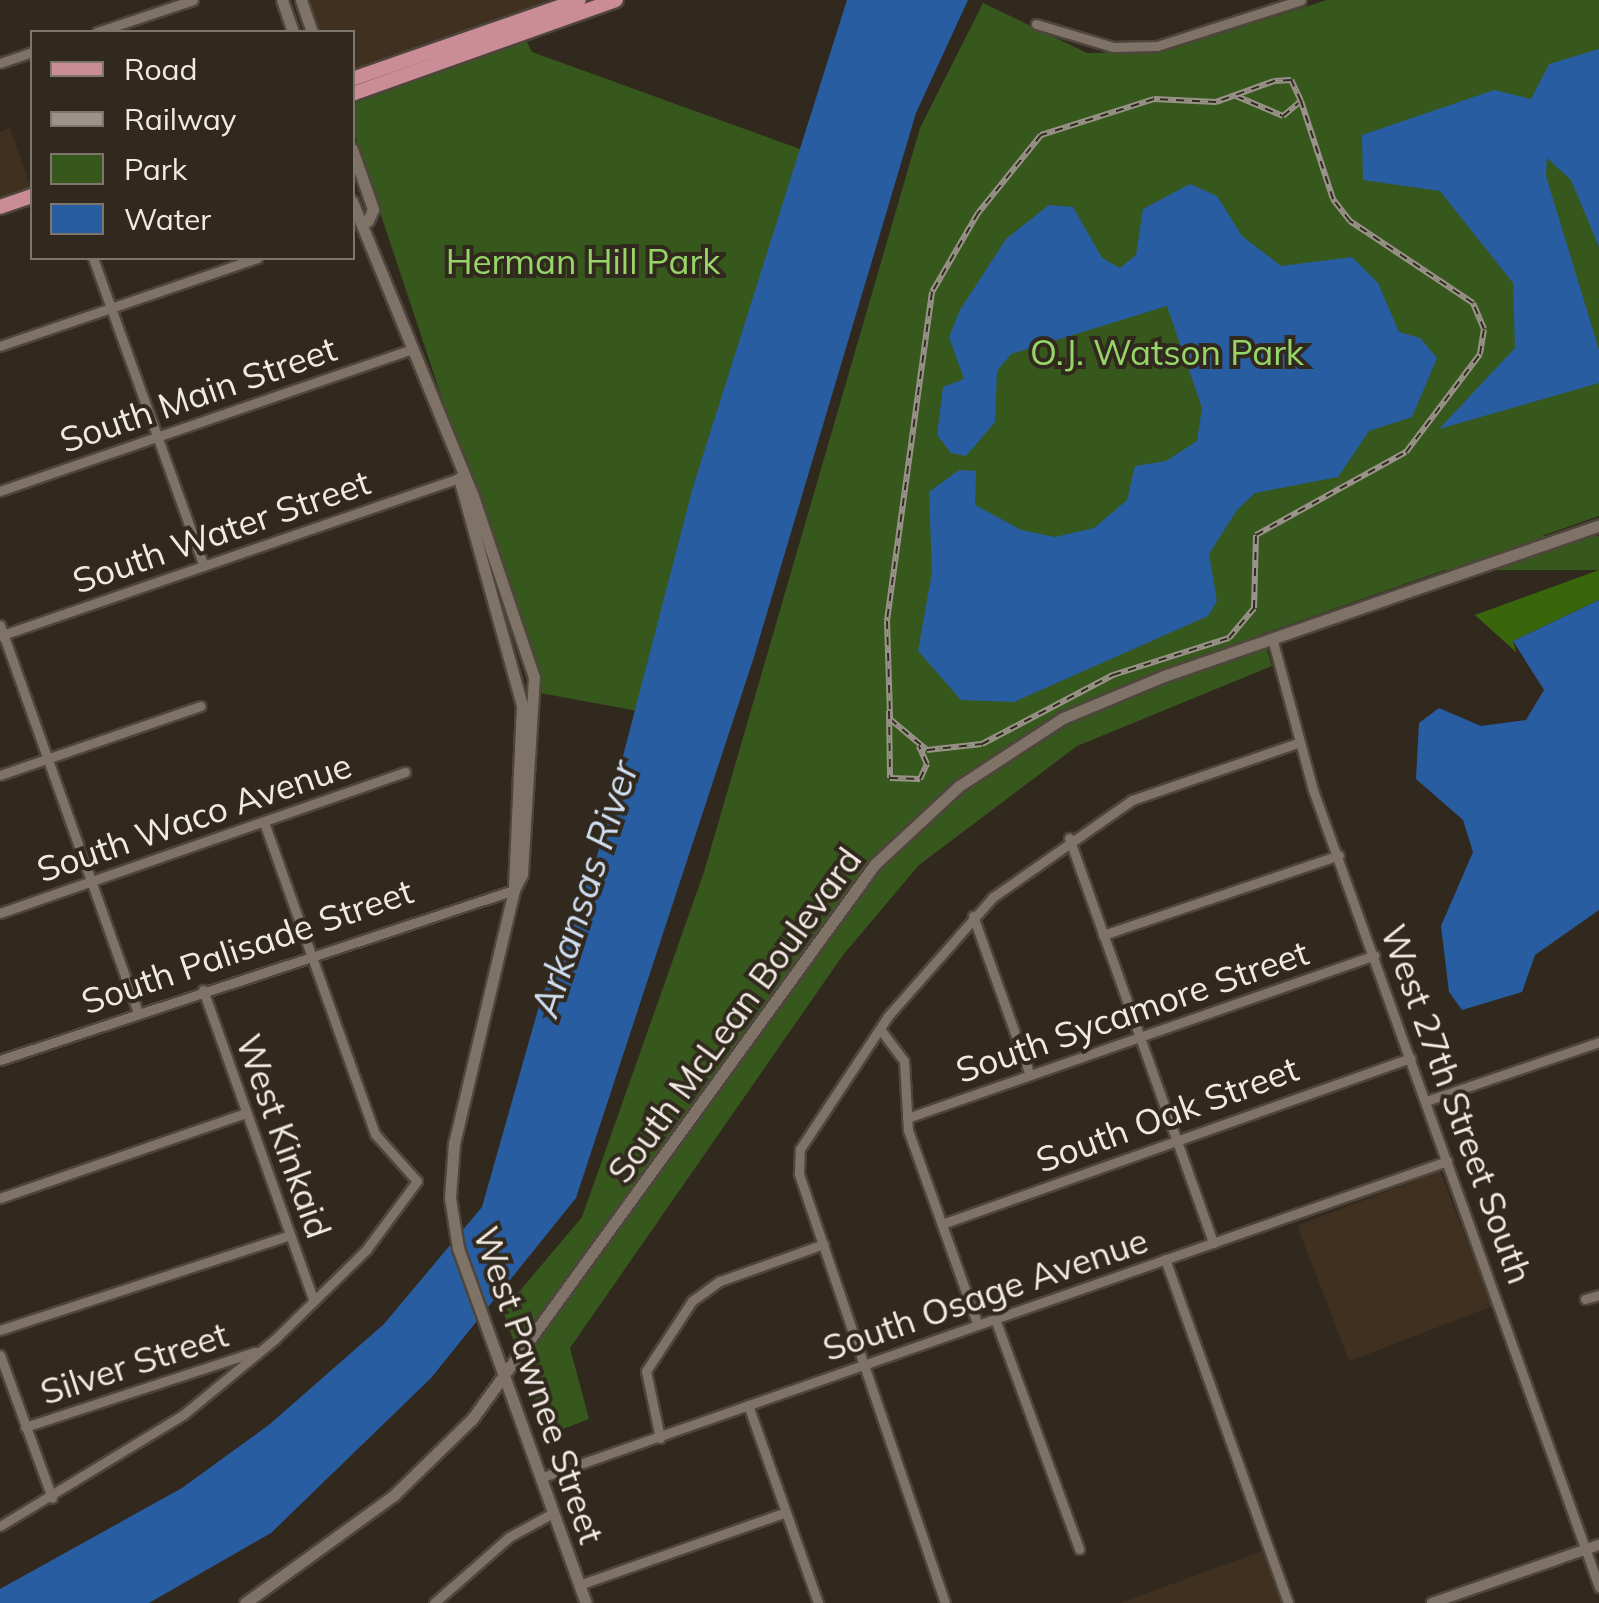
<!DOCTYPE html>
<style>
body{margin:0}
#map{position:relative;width:1599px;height:1603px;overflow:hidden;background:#32291e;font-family:Mulish,sans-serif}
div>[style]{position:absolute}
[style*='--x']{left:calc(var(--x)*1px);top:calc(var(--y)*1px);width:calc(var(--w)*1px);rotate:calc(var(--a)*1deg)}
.built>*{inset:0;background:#3f3020;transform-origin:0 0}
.green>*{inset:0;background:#37581c;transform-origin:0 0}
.forest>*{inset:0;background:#39660b}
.water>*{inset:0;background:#285da2}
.roads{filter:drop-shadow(2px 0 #4e453c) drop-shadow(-2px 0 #4e453c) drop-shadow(0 2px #4e453c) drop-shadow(0 -2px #4e453c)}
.minor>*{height:9px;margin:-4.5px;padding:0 4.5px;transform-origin:4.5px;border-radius:4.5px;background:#7e7366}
.tertiary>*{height:10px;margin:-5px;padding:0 5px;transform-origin:5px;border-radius:5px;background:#7e7366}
.secondary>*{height:11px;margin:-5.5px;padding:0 5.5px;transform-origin:5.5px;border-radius:5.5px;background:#7e7366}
.primary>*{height:14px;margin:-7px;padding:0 7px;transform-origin:7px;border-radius:7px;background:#ca8c97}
.rail>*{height:6px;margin-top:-3px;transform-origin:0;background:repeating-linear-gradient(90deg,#32291e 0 8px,#9b938b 0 16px);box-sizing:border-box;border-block:2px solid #9b938b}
span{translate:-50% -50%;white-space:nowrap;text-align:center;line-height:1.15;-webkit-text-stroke:8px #32291e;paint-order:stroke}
.park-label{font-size:35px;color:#96d568}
.street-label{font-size:35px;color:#f1eae3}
.water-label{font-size:38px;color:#d0def1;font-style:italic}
.legend{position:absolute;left:30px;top:30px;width:325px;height:230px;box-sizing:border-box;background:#32291e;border:2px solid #7e766d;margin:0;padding:12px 18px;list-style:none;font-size:30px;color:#f1eae3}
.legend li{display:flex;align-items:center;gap:20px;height:50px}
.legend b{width:50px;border:2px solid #7e766d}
</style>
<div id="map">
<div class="built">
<div style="clip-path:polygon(303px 0,562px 0,353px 78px,352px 32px,314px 32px)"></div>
<div style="clip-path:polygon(10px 128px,31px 188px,0 199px,0 132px)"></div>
<div style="left:1440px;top:1171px;width:145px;height:153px;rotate:69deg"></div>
<div style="clip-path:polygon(1262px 1551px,1281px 1603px,1120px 1603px)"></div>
</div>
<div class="green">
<div style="clip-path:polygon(1327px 0,1599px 0,1599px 516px,1262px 634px,1272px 666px,1077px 746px,919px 865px,843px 955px,570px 1348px,589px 1419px,547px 1435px,503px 1311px,582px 1217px,704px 872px,920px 128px,983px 3px,1087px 53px,1162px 52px)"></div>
<div style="clip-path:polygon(526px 40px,532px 52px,800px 149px,638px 711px,540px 693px,353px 131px,355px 103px)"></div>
<div style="left:1599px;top:536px;width:34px;height:327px;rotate:90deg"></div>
</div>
<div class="forest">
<div style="clip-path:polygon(1599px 570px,1599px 600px,1513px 641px,1516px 652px,1475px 615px)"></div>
</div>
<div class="water">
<div style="clip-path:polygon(847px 0,968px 0,916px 113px,753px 660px,576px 1198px,431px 1378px,271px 1533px,149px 1603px,0 1603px,0 1589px,182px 1488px,270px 1424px,384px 1324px,482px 1207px,541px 999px,597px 856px,693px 487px)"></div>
<div style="clip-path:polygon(1599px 49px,1599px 247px,1571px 180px,1547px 158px,1546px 176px,1599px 350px,1599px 383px,1439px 429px,1515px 348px,1513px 283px,1440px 191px,1363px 180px,1362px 135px,1494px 90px,1531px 99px,1549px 64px)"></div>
<div style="clip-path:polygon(1190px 184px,1217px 196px,1242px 236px,1281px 266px,1352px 257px,1378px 283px,1399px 332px,1420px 338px,1437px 358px,1412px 417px,1369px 431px,1338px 477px,1255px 493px,1237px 510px,1209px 554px,1217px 601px,1208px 616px,1014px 702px,961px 700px,918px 651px,932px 572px,929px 492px,959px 470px,976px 471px,975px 505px,1021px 530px,1055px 537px,1094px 528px,1127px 500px,1135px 466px,1166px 461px,1197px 441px,1202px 408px,1167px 306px,1011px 354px,997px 371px,995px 422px,966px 456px,951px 453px,937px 435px,943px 387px,964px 379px,949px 337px,960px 310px,1006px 239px,1049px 205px,1073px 207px,1102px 258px,1120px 268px,1136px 255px,1143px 209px)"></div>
<div style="clip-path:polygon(1599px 600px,1599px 910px,1535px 955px,1522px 992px,1462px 1010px,1449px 992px,1441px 926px,1473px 852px,1463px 820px,1416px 779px,1419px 723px,1439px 708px,1481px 726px,1526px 720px,1544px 690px,1513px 641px)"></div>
</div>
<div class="roads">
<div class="minor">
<div style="--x:1036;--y:24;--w:80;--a:16.6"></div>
<div style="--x:1113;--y:47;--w:44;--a:-1.3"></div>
<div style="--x:1157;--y:46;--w:151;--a:-17.7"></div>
<div style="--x:97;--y:32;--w:101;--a:-18.4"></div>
<div style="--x:0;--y:63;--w:34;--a:-19"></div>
<div style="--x:93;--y:258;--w:327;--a:70.2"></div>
<div style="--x:0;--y:346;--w:272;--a:-18.9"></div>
<div style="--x:0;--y:491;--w:437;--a:-19"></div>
<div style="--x:0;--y:625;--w:411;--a:70.4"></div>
<div style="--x:0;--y:636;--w:485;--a:-19"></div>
<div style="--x:1272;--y:638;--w:157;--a:74.9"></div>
<div style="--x:1313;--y:790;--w:847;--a:70.26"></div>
<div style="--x:0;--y:775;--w:212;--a:-19"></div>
<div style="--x:1069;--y:838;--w:430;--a:70.4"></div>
<div style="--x:0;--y:913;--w:429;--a:-19.2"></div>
<div style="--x:973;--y:916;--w:169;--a:70.3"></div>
<div style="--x:1103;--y:935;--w:249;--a:-18.7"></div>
<div style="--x:203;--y:990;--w:330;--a:70.4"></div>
<div style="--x:880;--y:1029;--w:40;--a:53"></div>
<div style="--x:904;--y:1061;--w:69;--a:86.7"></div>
<div style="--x:908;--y:1130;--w:207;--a:70.3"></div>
<div style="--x:0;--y:1060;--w:541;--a:-18.3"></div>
<div style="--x:1426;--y:1101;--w:183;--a:-18.8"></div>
<div style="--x:907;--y:1118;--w:495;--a:-19.2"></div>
<div style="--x:0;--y:1198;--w:260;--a:-19.1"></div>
<div style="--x:942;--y:1224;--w:497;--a:-19.5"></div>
<div style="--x:1165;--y:1259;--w:365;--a:70.3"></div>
<div style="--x:1585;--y:1299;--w:15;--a:-16"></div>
<div style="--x:995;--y:1319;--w:245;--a:69.9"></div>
<div style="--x:0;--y:1330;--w:305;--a:-18.1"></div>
<div style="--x:0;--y:1355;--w:152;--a:70"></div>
<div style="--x:748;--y:1405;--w:210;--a:70.5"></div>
<div style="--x:25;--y:1427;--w:242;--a:-18.1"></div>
<div style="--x:660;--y:1438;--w:68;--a:-101.8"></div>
<div style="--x:646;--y:1371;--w:84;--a:-56.7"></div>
<div style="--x:692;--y:1301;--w:34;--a:-36"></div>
<div style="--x:720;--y:1281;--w:110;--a:-19.6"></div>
<div style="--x:540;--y:1478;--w:961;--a:-19.26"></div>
<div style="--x:0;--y:1526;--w:215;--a:-31.3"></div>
<div style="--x:184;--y:1414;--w:118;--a:-39.5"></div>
<div style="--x:275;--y:1339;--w:127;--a:-44.4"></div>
<div style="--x:366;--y:1250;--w:86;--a:-53.5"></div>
<div style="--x:417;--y:1181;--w:63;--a:-131.8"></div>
<div style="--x:375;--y:1134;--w:331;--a:-109.6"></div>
<div style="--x:579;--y:1585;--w:219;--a:-19.4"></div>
<div style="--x:434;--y:1603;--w:100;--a:-41.3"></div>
<div style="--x:509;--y:1537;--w:50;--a:-28.6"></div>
<div style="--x:945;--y:1603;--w:454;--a:-108.8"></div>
<div style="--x:799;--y:1173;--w:24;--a:-88"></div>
<div style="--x:800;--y:1149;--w:159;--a:-56.5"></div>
<div style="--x:888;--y:1016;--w:159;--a:-48.6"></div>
<div style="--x:993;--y:897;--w:169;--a:-34.9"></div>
<div style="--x:1132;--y:800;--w:176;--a:-19"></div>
</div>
<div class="tertiary">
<div style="--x:1432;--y:1603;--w:177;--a:-19.2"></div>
</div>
<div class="secondary">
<div style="--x:282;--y:0;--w:34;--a:71"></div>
<div style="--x:301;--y:0;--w:34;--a:71"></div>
<div style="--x:352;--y:149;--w:64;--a:70.7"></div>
<div style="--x:373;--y:209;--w:13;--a:113"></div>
<div style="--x:352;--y:201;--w:319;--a:67.7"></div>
<div style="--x:473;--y:496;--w:191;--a:71.4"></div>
<div style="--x:534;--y:677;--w:197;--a:93.5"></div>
<div style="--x:522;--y:874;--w:18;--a:117"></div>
<div style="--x:459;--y:478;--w:236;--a:74.5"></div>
<div style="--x:522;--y:705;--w:185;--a:92.5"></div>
<div style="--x:514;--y:890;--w:260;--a:103.3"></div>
<div style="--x:454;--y:1143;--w:55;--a:94.2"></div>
<div style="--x:450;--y:1198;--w:51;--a:80.9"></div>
<div style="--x:458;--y:1248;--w:377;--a:70.2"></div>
<div style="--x:245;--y:1603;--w:184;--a:-35.9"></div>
<div style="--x:394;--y:1495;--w:109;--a:-44.3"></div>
<div style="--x:472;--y:1419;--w:686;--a:-54.02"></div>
<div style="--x:875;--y:864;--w:115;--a:-42.9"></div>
<div style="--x:959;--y:786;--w:124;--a:-33.2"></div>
<div style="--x:1063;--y:718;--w:109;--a:-22.6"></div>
<div style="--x:1164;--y:676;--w:460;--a:-19.1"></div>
</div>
<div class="primary">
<div style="--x:352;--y:79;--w:240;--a:-19.2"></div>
<div style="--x:352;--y:94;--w:280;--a:-19.6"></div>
<div style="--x:0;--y:207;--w:34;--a:-19"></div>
</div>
</div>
<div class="rail">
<div style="--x:1236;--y:96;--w:51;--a:23.1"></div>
<div style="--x:1283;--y:116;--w:23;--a:-40"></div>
<div style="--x:1301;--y:101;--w:23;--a:-115"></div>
<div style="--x:1291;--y:80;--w:17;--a:177"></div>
<div style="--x:1274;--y:81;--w:62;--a:160.1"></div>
<div style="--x:1216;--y:102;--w:62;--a:-177.2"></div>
<div style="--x:1154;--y:99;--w:119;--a:162.3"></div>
<div style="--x:1041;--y:135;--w:100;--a:128.9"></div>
<div style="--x:978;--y:213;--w:91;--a:120.2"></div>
<div style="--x:932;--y:292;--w:332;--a:97.8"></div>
<div style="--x:887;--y:621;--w:98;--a:88.2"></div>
<div style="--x:890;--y:719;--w:48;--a:40"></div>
<div style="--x:927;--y:750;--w:55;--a:-6.2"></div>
<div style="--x:982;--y:744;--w:148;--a:-27.8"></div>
<div style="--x:1113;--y:675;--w:122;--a:-17.7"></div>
<div style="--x:1229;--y:638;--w:39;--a:-50"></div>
<div style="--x:1254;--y:608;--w:73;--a:-88.4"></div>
<div style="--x:1256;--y:535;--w:171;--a:-29"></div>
<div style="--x:1406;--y:452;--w:123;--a:-52.9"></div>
<div style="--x:1480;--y:354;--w:25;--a:-81"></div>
<div style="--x:1484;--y:329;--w:28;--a:-113"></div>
<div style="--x:1473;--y:303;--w:148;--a:-146.3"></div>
<div style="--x:1350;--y:221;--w:28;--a:-128"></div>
<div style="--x:1333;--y:199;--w:103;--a:-108.1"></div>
<div style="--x:889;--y:711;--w:67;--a:89.1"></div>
<div style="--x:890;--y:778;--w:30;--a:2"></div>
<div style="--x:920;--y:779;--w:17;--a:-65"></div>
<div style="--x:927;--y:764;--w:20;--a:-114"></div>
</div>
<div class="park-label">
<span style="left:583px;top:261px">Herman Hill Park</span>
<span style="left:1167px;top:352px">O.J. Watson Park</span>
</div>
<div class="street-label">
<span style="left:198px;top:394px;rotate:-19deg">South Main Street</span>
<span style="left:221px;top:531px;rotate:-19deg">South Water Street</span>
<span style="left:194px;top:817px;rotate:-19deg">South Waco Avenue</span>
<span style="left:247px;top:946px;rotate:-19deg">South Palisade Street</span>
<span style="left:1132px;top:1011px;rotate:-19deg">South Sycamore Street</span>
<span style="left:734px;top:1015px;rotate:-54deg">South McLean Boulevard</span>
<span style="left:1457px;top:1104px;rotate:70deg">West 27th Street South</span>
<span style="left:1167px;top:1114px;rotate:-20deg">South Oak Street</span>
<span style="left:284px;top:1136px;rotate:70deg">West Kinkaid</span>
<span style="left:985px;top:1294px;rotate:-19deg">South Osage Avenue</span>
<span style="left:134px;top:1363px;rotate:-18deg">Silver Street</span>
<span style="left:539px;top:1385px;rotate:71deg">West Pawnee Street</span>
</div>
<div class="water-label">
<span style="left:585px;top:889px;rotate:-72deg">Arkansas River</span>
</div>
<ul class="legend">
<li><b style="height:12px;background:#ca8c97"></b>Road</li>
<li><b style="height:12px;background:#9b938b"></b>Railway</li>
<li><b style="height:28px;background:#37581c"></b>Park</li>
<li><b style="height:28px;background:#285da2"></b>Water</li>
</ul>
</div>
